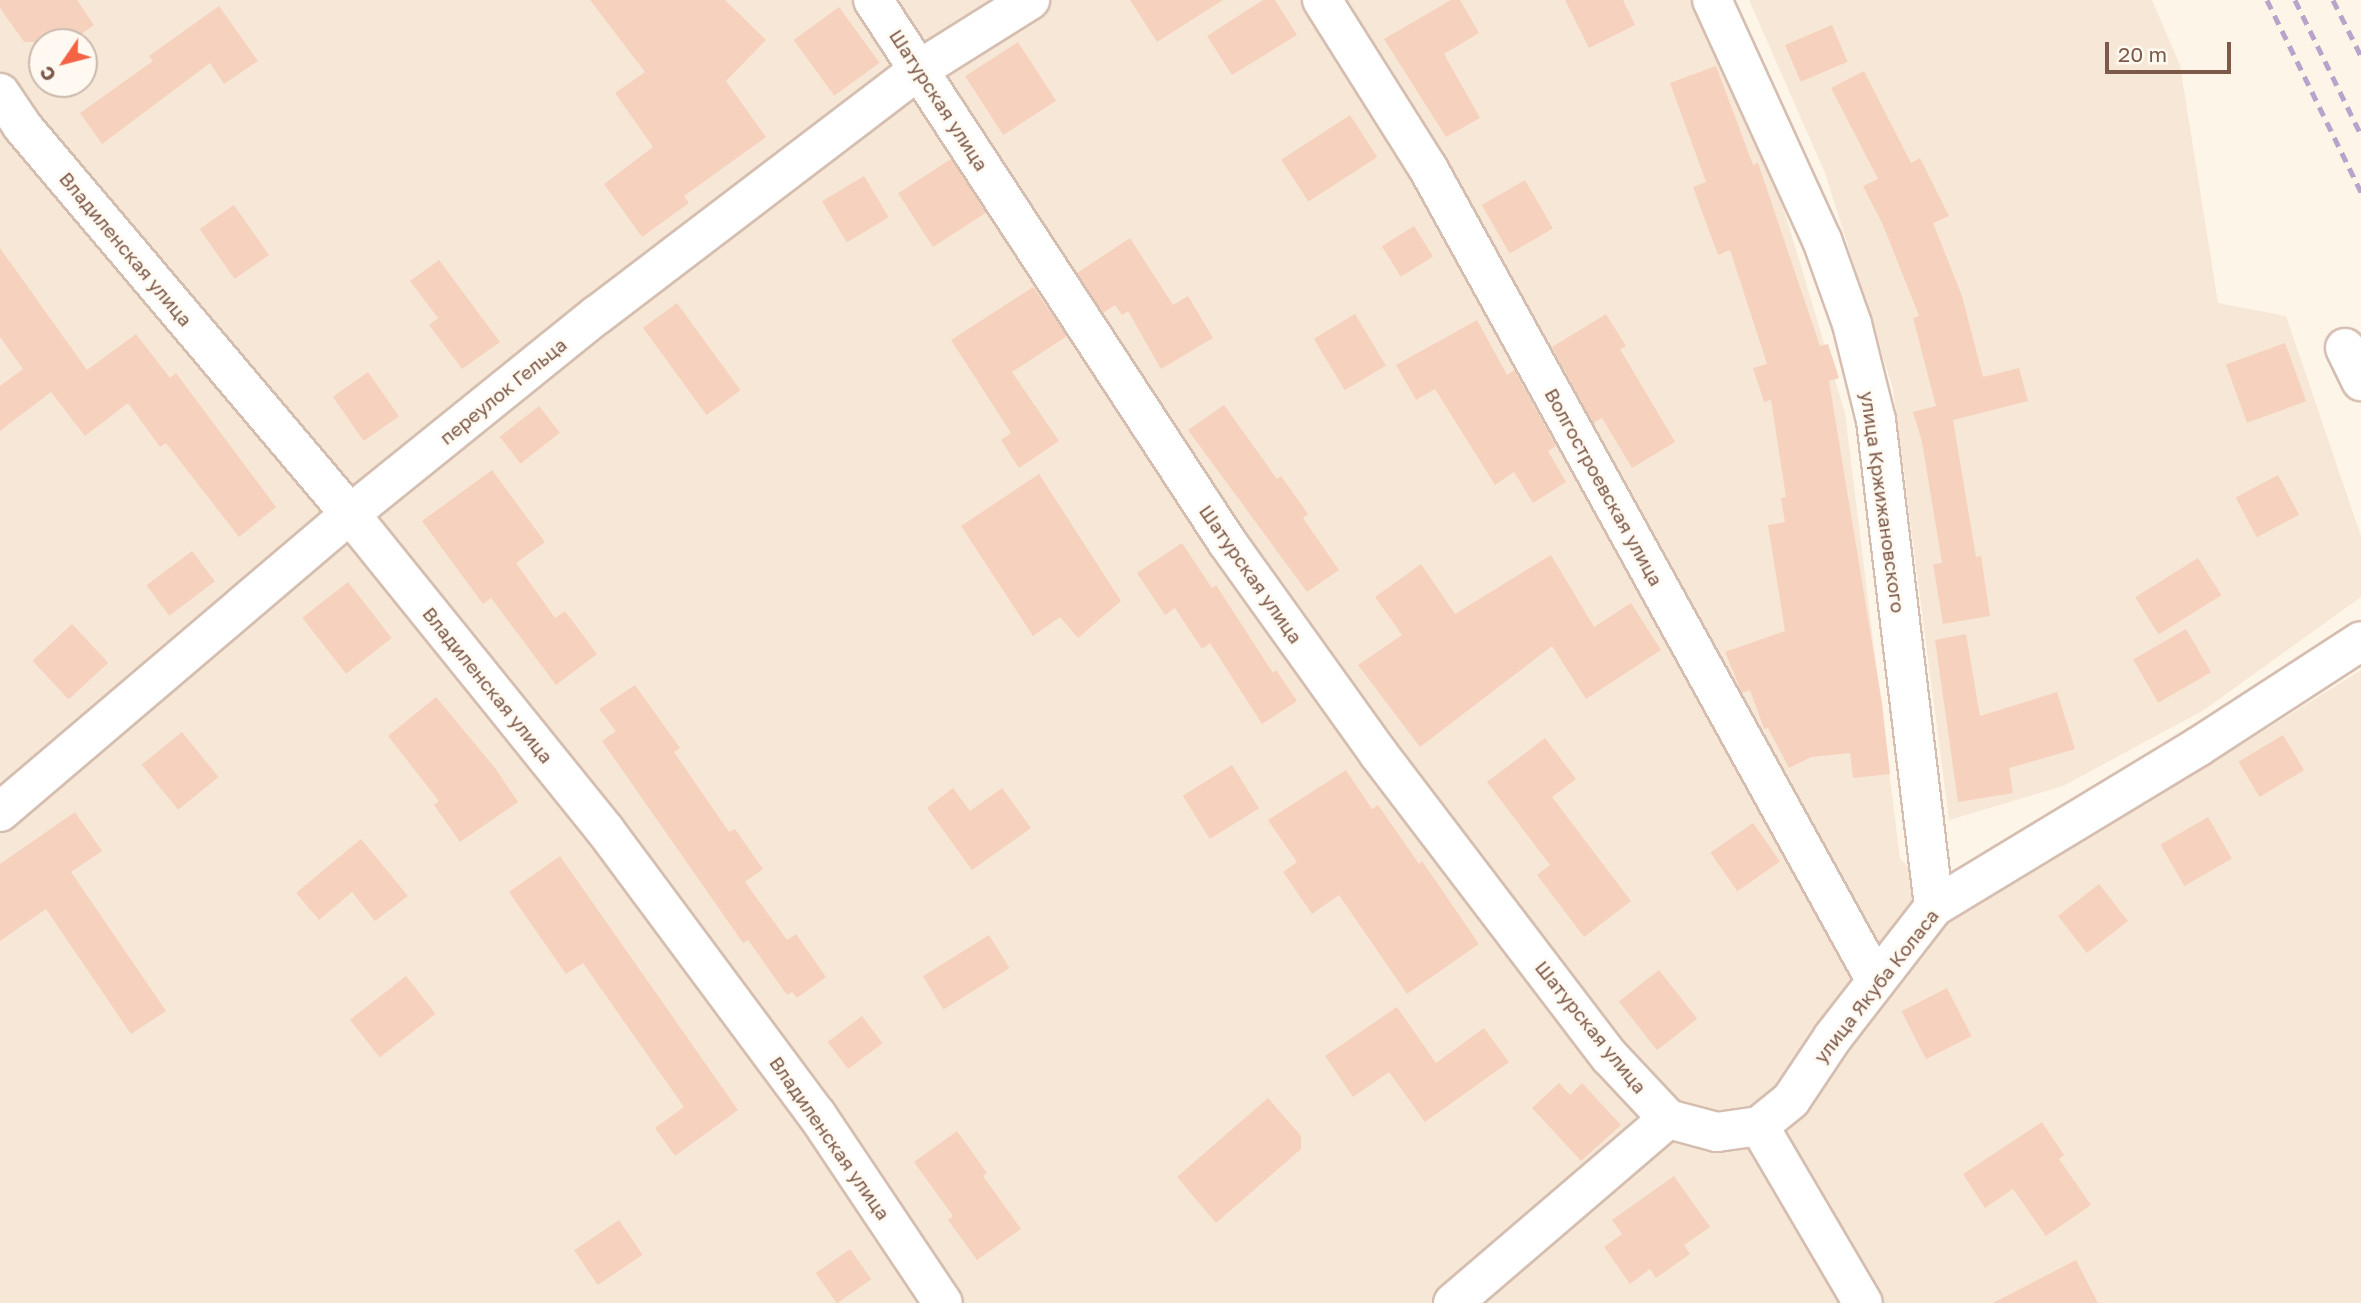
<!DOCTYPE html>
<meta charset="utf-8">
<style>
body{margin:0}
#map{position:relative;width:2361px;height:1303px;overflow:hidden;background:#fef5e9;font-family:"Golos Text",sans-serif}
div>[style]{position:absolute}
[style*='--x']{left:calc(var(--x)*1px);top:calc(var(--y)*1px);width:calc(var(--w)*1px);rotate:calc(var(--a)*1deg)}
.residential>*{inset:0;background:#f7e7d6}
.building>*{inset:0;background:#f6d2be;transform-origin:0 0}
.roads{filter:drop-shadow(2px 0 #d5beb0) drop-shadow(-2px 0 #d5beb0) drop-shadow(0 2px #d5beb0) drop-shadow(0 -2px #d5beb0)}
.street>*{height:38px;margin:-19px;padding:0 19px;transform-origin:19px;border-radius:19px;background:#fff}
.rail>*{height:5px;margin-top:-2.5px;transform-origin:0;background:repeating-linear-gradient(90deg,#b8a4cb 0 10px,transparent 0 17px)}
span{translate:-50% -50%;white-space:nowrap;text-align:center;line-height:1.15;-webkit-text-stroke:5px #fff9f1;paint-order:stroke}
.street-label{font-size:19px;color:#7c5949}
.north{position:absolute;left:28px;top:28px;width:70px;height:70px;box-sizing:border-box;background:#fff9f1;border:2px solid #cbb9ae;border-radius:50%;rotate:235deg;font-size:19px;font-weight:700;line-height:28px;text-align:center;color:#7c5949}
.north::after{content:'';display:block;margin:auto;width:24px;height:32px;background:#f26444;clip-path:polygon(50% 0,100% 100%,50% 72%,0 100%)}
.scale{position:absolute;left:2105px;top:42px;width:126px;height:32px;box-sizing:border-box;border:4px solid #7c5949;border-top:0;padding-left:9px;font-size:21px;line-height:24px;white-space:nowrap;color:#7c5949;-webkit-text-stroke:5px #fff9f1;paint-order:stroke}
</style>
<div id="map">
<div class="residential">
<div style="clip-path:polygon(evenodd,0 0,1697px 0,1767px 153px,1845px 413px,1900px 859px,1958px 910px,2194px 774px,2361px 670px,2361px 1303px,0 1303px,0 0,42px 42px,84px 42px,84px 84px,42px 84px,42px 42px)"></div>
<div style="clip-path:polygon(1749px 0,2152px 0,2180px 65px,2218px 303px,2286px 316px,2361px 536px,2361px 597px,2204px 710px,2063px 786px,1949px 820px,1893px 389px,1825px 173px)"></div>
</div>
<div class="building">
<div style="clip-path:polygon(0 0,77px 0,94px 25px,70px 42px,24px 42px,0 8px)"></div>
<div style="clip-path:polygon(590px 0,725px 0,766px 40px,726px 81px,766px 137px,684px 196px,689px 203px,642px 237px,604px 184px,653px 147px,615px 93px,645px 72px)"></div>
<div style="clip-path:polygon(1130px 0,1223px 0,1157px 42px)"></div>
<div style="clip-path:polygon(1263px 0,1275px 0,1297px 35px,1232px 75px,1207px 36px)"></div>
<div style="clip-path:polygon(1451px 0,1460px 0,1479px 33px,1444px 54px,1480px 118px,1446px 137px,1384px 39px)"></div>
<div style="clip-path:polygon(1565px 0,1623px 0,1635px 25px,1589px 48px)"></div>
<div style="clip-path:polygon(219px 6px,258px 61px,224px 84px,210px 63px,102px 144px,80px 113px,153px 61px,149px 56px)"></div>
<div style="left:839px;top:7px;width:69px;height:56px;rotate:54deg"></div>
<div style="left:1832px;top:25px;width:40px;height:51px;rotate:67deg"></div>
<div style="left:1018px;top:42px;width:70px;height:63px;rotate:57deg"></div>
<div style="clip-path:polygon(1716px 66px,1753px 165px,1758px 163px,1820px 346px,1828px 344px,1839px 378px,1829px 381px,1882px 703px,1890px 774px,1853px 778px,1850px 753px,1811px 757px,1789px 768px,1768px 728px,1764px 729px,1750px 690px,1742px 693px,1725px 652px,1785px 631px,1768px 525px,1785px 522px,1781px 498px,1786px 497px,1771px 400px,1764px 402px,1753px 368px,1767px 364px,1730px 250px,1718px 255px,1693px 187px,1706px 182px,1670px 83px)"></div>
<div style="clip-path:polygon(1864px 71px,1911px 163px,1920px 158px,1949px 216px,1933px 223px,1962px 296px,1983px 377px,2019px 368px,2028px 401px,1953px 420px,1976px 557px,1981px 556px,1990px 616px,1943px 624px,1933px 564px,1942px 563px,1922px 442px,1913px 412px,1936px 406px,1913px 318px,1919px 316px,1883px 225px,1863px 186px,1878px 179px,1831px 88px)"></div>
<div style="left:1350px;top:115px;width:50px;height:82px;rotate:57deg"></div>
<div style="left:951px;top:159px;width:64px;height:63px;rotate:57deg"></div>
<div style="left:864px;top:176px;width:48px;height:49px;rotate:59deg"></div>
<div style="left:1525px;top:180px;width:56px;height:50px;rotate:60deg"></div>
<div style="left:234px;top:205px;width:61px;height:42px;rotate:55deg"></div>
<div style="left:1414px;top:226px;width:36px;height:38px;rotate:58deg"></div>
<div style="clip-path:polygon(1130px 238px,1173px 305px,1188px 296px,1213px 338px,1161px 369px,1128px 311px,1122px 315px,1115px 305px,1103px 313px,1077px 273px)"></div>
<div style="clip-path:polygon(0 248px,87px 370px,136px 334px,170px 378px,176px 373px,276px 507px,239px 537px,166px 443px,160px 447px,128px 403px,85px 436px,51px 392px,0 431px,0 386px,23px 369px,0 337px)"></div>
<div style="clip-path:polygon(439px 260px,500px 342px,462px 369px,429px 325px,438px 318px,410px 281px)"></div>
<div style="clip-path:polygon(1033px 287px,1067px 336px,1012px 372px,1059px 441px,1019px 468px,1001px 440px,1011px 433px,951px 340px)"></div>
<div style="left:677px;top:303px;width:108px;height:42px;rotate:54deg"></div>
<div style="left:1355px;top:314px;width:60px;height:48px;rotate:59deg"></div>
<div style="clip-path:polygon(1606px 314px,1626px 346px,1620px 349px,1675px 442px,1632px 468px,1602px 418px,1593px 423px,1552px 347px)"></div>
<div style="clip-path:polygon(1477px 320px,1507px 375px,1514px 370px,1556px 446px,1548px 451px,1566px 482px,1533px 503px,1514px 472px,1495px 485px,1435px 389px,1416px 400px,1396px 365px)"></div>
<div style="left:2285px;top:343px;width:62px;height:63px;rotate:70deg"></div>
<div style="left:368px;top:372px;width:54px;height:43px;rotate:55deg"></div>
<div style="clip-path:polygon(1224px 405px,1277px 479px,1281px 476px,1308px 514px,1303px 518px,1339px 570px,1307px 592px,1188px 430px)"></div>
<div style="left:539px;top:406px;width:34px;height:50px;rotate:52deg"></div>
<div style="clip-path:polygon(492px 470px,545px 542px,516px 563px,555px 618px,565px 611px,597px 654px,556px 685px,491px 598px,483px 604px,422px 521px)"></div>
<div style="clip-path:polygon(1039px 474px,1121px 601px,1078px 638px,1060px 617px,1033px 636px,961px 526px)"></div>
<div style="left:2278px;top:475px;width:45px;height:48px;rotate:62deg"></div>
<div style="clip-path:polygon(1182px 543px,1212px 588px,1216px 585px,1273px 673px,1276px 670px,1297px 701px,1262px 724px,1210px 643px,1202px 649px,1175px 608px,1165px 615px,1137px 573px)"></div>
<div style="left:192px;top:551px;width:38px;height:57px;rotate:53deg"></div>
<div style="clip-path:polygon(1551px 555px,1594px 627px,1631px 603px,1661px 650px,1586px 699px,1552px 646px,1420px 747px,1358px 665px,1402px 635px,1375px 597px,1421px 564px,1455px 614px)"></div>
<div style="left:2198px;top:558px;width:44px;height:74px;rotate:58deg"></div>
<div style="left:348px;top:582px;width:71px;height:58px;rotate:52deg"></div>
<div style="left:72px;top:624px;width:53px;height:54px;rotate:47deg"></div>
<div style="left:2186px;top:629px;width:50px;height:61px;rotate:60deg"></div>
<div style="clip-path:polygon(1966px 634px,1980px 716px,2057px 692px,2075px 749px,2009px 768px,2013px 793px,1958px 802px,1935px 640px)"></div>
<div style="clip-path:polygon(635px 685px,680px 748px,674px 752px,729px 832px,735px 829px,763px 869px,745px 882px,787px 940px,796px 934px,826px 977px,797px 998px,792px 992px,787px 995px,748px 940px,743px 943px,602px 741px,616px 731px,599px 709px)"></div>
<div style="clip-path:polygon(436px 697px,495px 768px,518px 802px,460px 842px,434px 805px,439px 801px,388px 736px)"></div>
<div style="left:182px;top:732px;width:58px;height:52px;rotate:51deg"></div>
<div style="left:2283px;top:735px;width:41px;height:52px;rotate:59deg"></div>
<div style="clip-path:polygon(1545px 738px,1576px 779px,1552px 797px,1631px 901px,1584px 937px,1537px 875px,1550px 865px,1487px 782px)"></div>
<div style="left:1232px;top:765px;width:51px;height:58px;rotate:58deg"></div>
<div style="clip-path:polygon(1346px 770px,1372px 809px,1378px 805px,1419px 864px,1422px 861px,1479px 944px,1407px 994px,1339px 895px,1312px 914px,1283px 872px,1297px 862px,1268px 820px)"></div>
<div style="clip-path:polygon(953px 788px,970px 811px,1002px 788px,1031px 828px,972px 870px,927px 808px)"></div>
<div style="clip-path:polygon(75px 812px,102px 851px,71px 872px,166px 1011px,131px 1034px,46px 909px,0 941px,0 864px)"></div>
<div style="left:2208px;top:817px;width:48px;height:55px;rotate:60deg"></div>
<div style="left:1753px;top:823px;width:47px;height:52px;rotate:55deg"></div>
<div style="clip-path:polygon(361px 839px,408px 896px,375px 921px,352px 892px,319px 920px,296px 893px)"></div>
<div style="clip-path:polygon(560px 856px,738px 1110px,675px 1156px,655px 1128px,684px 1107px,583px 963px,566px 974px,509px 892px)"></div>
<div style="left:2099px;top:884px;width:47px;height:52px;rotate:52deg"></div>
<div style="left:989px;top:935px;width:39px;height:78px;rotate:58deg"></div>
<div style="left:1659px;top:970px;width:62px;height:51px;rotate:52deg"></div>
<div style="left:406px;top:976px;width:48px;height:71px;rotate:52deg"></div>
<div style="left:1947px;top:988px;width:54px;height:51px;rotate:63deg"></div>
<div style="clip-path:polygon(1397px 1007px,1436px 1063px,1484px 1028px,1509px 1062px,1425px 1122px,1389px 1072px,1353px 1097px,1325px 1056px)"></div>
<div style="left:862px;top:1016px;width:34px;height:43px;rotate:53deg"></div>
<div style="clip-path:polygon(1559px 1083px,1570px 1095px,1582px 1083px,1621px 1125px,1581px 1161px,1532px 1108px)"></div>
<div style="clip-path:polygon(1268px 1098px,1301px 1136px,1301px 1149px,1216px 1223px,1177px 1177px)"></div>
<div style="clip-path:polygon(2042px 1122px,2064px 1155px,2059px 1159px,2091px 1205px,2046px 1236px,2013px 1189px,1985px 1208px,1963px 1174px)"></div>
<div style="clip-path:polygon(957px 1131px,987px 1173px,983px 1176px,1021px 1229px,977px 1260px,948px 1220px,953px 1216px,914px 1162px)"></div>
<div style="clip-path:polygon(1674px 1176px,1710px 1227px,1684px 1245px,1690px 1254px,1656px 1278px,1650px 1269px,1630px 1284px,1604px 1247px,1622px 1234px,1612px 1220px)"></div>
<div style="left:619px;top:1220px;width:42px;height:54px;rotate:56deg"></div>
<div style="left:850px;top:1249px;width:37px;height:42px;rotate:55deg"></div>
<div style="clip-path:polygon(2076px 1260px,2098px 1303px,1993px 1303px)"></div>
</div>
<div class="roads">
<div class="street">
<div style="--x:873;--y:0;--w:647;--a:56.85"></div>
<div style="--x:1227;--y:542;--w:259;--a:54.4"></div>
<div style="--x:1378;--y:753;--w:382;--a:52.7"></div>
<div style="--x:1610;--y:1057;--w:85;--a:46.9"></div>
<div style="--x:1322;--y:0;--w:199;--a:57.8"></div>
<div style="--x:1428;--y:168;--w:928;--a:61.14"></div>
<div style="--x:1712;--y:0;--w:264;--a:65.4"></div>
<div style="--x:1822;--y:240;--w:89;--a:70.3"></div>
<div style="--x:1852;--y:324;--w:99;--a:76"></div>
<div style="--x:1876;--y:420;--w:490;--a:83.2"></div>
<div style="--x:0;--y:93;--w:40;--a:56"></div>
<div style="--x:22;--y:126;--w:508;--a:49.79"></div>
<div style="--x:350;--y:514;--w:406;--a:51.1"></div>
<div style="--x:605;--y:830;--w:355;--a:53.4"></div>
<div style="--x:817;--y:1115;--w:226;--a:56.2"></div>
<div style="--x:2345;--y:348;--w:37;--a:64"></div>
<div style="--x:0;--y:812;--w:460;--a:-40.4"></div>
<div style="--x:350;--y:514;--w:317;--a:-38.9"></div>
<div style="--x:597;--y:315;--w:406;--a:-37.3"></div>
<div style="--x:920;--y:69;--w:130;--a:-32.1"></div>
<div style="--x:1759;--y:1126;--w:205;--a:59.6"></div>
<div style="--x:1453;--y:1303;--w:283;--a:-40.6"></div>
<div style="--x:1668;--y:1119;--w:51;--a:14.9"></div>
<div style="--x:1717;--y:1132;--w:42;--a:-8.1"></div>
<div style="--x:1759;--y:1126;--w:41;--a:-39.1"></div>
<div style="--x:1791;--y:1100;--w:76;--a:-56.3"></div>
<div style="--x:1833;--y:1037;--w:165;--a:-52.2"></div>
<div style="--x:1934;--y:907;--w:309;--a:-31.2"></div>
<div style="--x:2198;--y:747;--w:194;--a:-33"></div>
</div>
</div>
<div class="rail">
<div style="--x:2267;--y:0;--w:214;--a:63.9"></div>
<div style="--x:2295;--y:0;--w:150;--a:63.9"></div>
<div style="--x:2333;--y:0;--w:63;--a:63.4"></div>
</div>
<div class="street-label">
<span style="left:939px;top:100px;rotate:57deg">Шатурская улица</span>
<span style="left:126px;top:249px;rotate:50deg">Владиленская улица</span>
<span style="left:503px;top:391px;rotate:-39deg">переулок Гельца</span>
<span style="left:1604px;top:487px;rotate:61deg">Волгостроевская улица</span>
<span style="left:1883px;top:502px;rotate:82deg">улица Кржижановского</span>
<span style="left:1251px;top:574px;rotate:55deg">Шатурская улица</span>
<span style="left:488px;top:685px;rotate:51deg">Владиленская улица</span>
<span style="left:1876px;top:986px;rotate:-52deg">улица Якуба Коласа</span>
<span style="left:1591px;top:1027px;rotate:51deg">Шатурская улица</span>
<span style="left:830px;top:1138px;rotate:55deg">Владиленская улица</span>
</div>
<div class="north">С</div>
<div class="scale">20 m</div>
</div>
